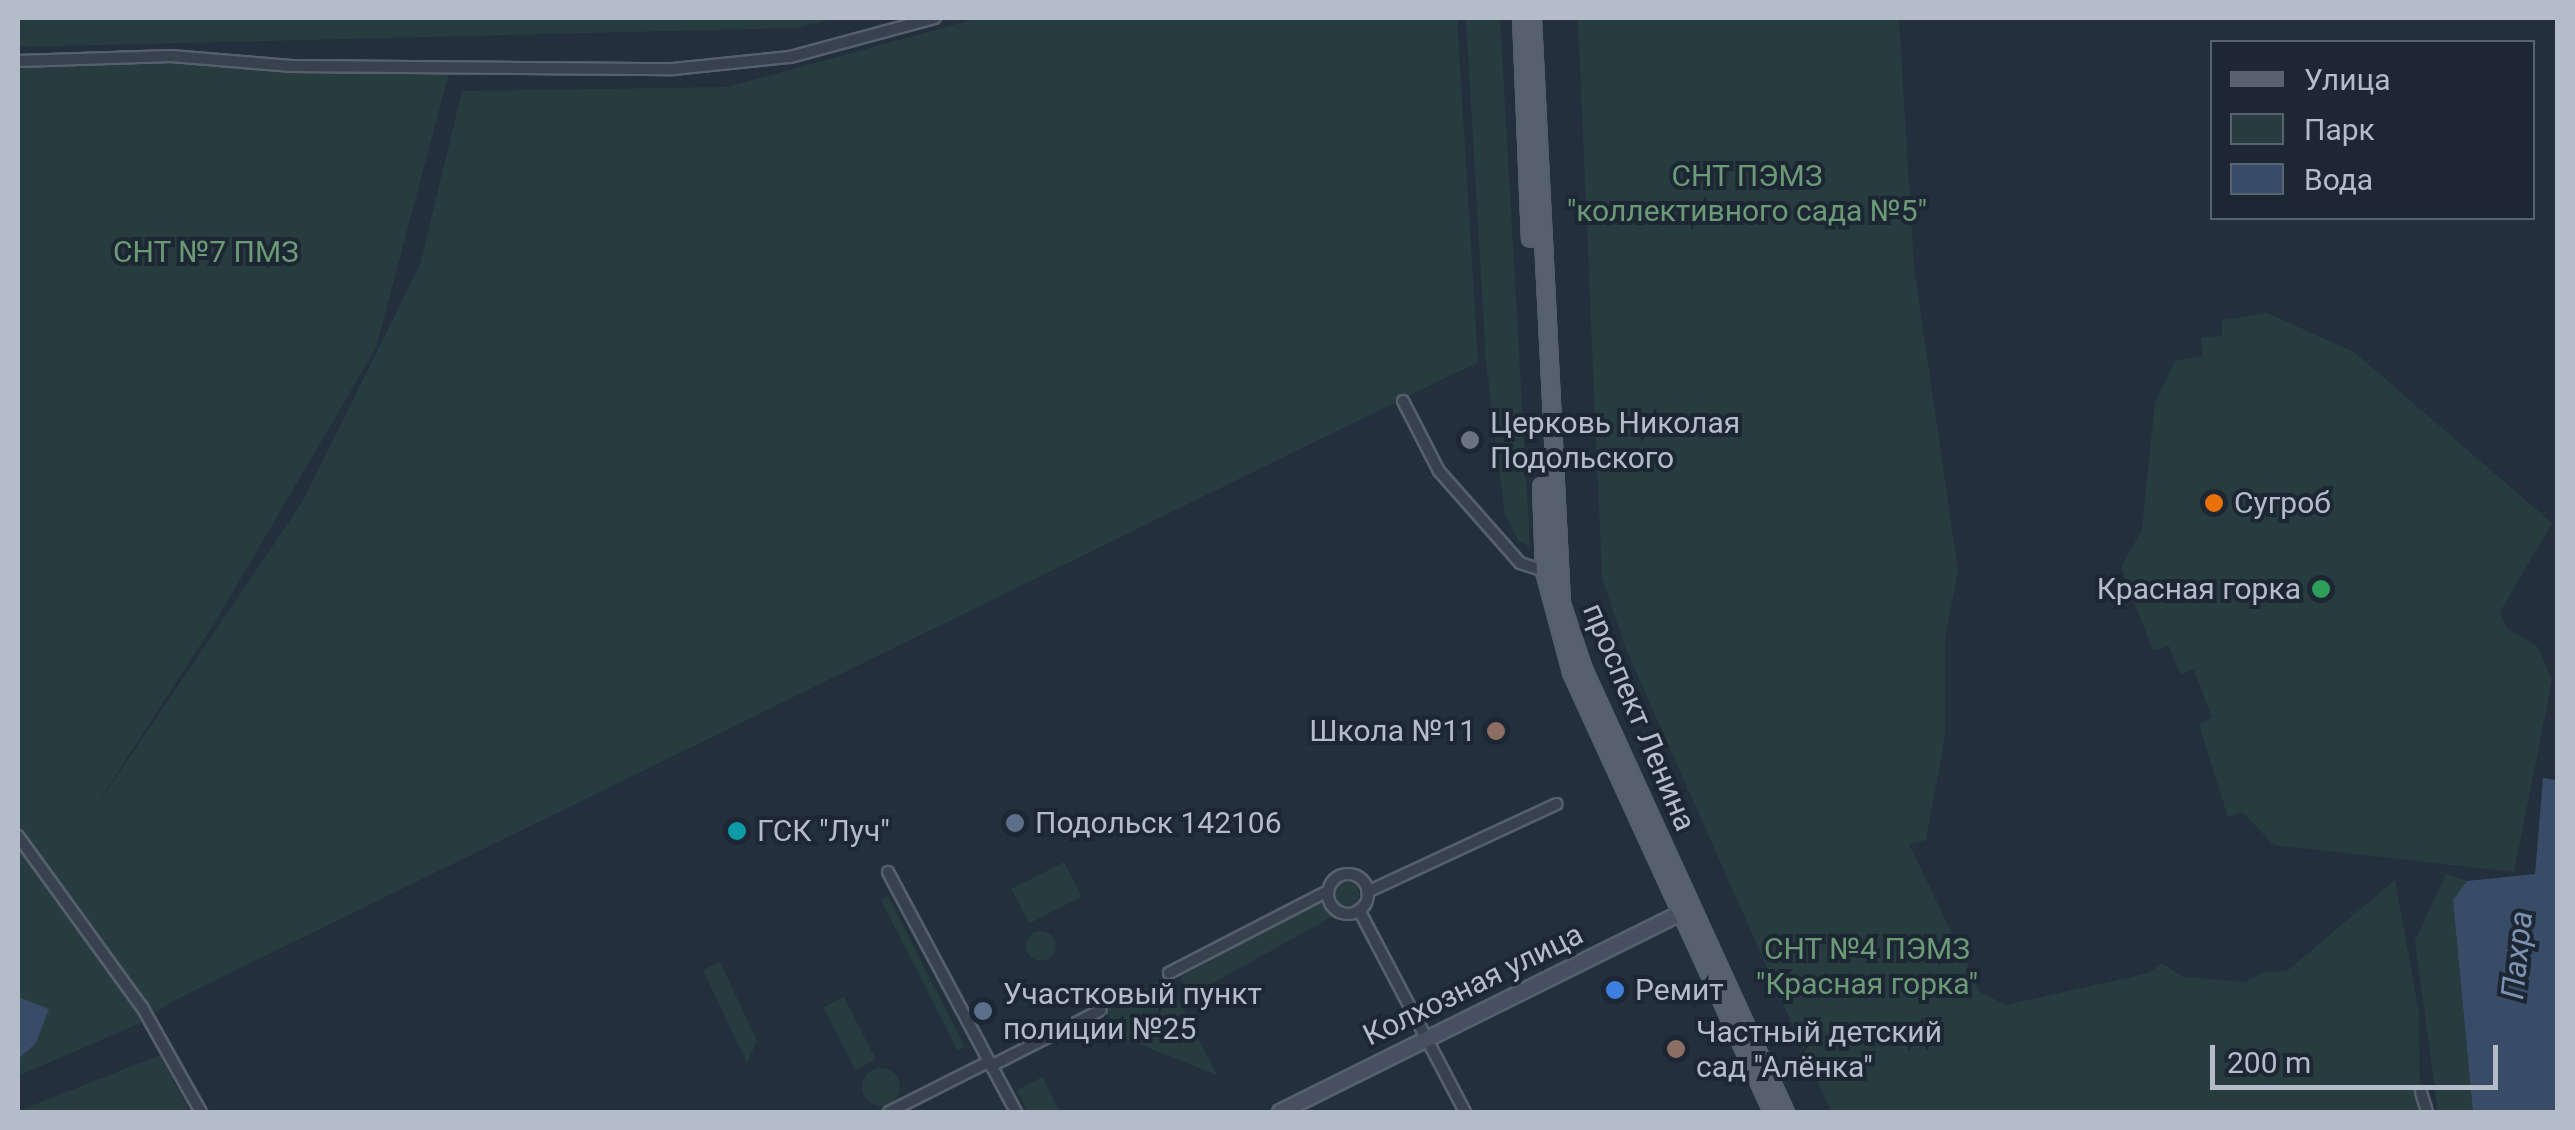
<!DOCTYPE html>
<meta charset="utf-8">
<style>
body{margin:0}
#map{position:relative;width:2575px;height:1130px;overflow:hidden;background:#242f3e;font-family:Roboto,sans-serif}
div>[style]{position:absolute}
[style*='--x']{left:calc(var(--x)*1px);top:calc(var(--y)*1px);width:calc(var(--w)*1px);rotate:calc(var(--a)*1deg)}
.green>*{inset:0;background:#263c3f;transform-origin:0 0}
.round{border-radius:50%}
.water>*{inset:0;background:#394c67}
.roads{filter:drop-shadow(2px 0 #565f6c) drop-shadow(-2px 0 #565f6c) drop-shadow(0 2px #565f6c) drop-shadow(0 -2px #565f6c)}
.street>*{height:10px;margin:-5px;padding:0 5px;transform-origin:5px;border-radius:5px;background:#38414e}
.street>.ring{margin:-5px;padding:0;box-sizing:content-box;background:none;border:10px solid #38414e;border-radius:50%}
.secondary>*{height:14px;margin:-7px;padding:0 7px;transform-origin:7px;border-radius:7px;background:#465061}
.primary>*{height:15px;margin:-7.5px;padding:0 7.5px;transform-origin:7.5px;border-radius:7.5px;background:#56606e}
.dots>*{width:28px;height:28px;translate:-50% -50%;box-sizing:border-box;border:5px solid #1d2633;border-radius:50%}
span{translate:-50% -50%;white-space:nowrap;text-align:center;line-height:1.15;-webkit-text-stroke:8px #1d2633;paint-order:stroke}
.park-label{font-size:30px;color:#6b9a76}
.poi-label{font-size:30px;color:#b4bcc9}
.left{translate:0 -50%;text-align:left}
.right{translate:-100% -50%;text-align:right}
.street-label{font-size:30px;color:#b4bcc9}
.water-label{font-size:32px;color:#7c92b1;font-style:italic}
.frame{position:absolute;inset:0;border:20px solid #b4bcc9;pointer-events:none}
.legend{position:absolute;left:2210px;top:40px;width:325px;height:180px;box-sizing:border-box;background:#1d2633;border:2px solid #59626f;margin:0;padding:12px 18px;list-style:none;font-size:30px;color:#b4bcc9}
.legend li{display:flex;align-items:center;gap:20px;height:50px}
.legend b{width:50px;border:2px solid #59626f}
.scale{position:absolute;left:2210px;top:1045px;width:288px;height:45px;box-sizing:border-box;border:5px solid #b4bcc9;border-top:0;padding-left:12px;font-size:30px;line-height:35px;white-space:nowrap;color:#b4bcc9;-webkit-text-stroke:8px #1d2633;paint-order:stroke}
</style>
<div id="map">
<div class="green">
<div style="clip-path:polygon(18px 18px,836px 18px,797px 28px,18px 47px)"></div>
<div style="clip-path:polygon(979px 18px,1457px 18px,1478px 362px,173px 1001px,140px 1023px,18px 1076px,18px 67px,128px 57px,451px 65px,376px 348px,217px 619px,87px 820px,301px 504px,420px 265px,462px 91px,727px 87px)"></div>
<div style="clip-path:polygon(1466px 18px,1500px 18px,1530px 546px,1519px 542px,1505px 515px,1486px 362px)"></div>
<div style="clip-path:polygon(1578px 18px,1899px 18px,1914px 267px,1958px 571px,1945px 638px,1945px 736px,1926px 840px,1909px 844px,1980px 992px,2006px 1005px,2149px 973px,2161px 963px,2183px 977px,2246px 982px,2263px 972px,2287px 971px,2395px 880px,2419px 1012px,2420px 1112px,1831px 1112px,1626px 649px,1602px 578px)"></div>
<div style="clip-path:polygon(2267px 313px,2354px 352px,2552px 523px,2500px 612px,2507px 628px,2537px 646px,2552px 680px,2514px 872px,2274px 845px,2242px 812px,2228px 817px,2199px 725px,2212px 718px,2194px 670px,2180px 674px,2169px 646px,2153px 651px,2121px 567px,2142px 530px,2155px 402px,2175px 361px,2203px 356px,2201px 338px,2222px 335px,2222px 320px)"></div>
<div style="left:1064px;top:862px;width:39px;height:59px;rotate:63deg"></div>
<div style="clip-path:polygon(2446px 874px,2467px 881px,2453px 900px,2473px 1112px,2438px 1112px,2415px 941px)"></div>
<div class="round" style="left:1335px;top:882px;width:24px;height:24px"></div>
<div style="left:888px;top:896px;width:169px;height:8px;rotate:63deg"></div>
<div style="left:1323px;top:898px;width:21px;height:163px;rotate:61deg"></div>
<div class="round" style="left:1026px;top:931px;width:30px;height:30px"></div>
<div style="clip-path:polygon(720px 962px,757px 1041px,747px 1063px,703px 970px)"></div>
<div style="clip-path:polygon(1167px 977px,1217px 1075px,1116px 1035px,1107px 1008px)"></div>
<div style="left:844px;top:997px;width:70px;height:23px;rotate:63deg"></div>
<div style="clip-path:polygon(160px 1055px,190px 1112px,18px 1112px,18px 1111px)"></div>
<div class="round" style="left:862px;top:1068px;width:38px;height:38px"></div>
<div style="clip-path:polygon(1042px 1077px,1060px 1112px,1028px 1112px,1017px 1090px)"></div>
</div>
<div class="water">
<div style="clip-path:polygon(2543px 778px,2558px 780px,2557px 1112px,2473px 1112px,2453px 900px,2467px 881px,2535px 874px)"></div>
<div style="clip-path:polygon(18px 997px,49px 1009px,36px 1043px,18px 1059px)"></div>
</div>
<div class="roads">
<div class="street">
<div style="--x:18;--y:61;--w:153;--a:-1.9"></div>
<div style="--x:171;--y:56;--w:121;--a:4.7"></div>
<div style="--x:292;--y:66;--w:381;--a:0.5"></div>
<div style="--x:673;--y:69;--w:118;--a:-5.9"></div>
<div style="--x:790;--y:57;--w:150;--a:-15.1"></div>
<div style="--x:1403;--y:401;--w:79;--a:62.8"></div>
<div style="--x:1439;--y:471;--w:123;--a:48.6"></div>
<div style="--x:1520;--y:563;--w:25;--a:18"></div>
<div style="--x:18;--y:836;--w:211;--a:54.1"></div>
<div style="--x:142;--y:1007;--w:120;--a:60.7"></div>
<div style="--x:888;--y:872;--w:272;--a:61.9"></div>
<div class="ring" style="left:1328px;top:874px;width:30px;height:30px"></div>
<div style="--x:1367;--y:892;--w:209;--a:-24.9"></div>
<div style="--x:1359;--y:910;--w:228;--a:62.3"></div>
<div style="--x:1169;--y:973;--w:179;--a:-27.3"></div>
<div style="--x:991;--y:1066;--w:123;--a:-27"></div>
<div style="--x:2421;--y:1092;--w:21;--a:73"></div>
<div style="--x:889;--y:1112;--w:109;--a:-26.8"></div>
</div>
<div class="secondary">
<div style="--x:1280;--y:1112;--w:459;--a:-26.4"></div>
</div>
<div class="primary">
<div style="--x:1521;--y:18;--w:220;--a:87.7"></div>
<div style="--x:1532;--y:18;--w:586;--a:87.16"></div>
<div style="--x:1561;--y:603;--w:70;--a:71.6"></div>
<div style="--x:1583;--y:669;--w:487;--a:65.5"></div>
<div style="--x:1541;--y:486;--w:85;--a:88"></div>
<div style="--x:1544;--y:571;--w:105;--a:75"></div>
<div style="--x:1571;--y:672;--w:484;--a:65.4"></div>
</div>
</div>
<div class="dots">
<div style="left:1470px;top:440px;background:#6b7280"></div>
<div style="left:2214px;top:503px;background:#e8710a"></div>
<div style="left:2321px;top:589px;background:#2e9e5b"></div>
<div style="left:1496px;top:731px;background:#8d6e63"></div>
<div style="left:1015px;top:823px;background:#5c6f8a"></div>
<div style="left:737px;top:831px;background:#0f9aa8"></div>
<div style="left:1615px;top:990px;background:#3f7fe0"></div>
<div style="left:983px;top:1011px;background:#5c6f8a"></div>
<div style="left:1676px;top:1049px;background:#8d6e63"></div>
</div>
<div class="park-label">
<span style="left:1747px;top:193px">СНТ ПЭМЗ<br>"коллективного сада №5"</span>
<span style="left:206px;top:252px">СНТ №7 ПМЗ</span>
<span style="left:1867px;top:966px">СНТ №4 ПЭМЗ<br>"Красная горка"</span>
</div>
<div class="poi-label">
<span class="left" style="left:1490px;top:440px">Церковь Николая<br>Подольского</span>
<span class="left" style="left:2234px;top:503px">Сугроб</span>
<span class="right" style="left:2301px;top:589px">Красная горка</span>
<span class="right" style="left:1476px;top:731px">Школа №11</span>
<span class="left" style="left:1035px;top:823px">Подольск 142106</span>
<span class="left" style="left:757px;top:831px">ГСК "Луч"</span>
<span class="left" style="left:1635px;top:990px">Ремит</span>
<span class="left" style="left:1003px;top:1011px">Участковый пункт<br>полиции №25</span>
<span class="left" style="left:1696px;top:1049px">Частный детский<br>сад "Алёнка"</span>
</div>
<div class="street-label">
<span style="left:1639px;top:717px;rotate:67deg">проспект Ленина</span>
<span style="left:1473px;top:985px;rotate:-26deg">Колхозная улица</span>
</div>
<div class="water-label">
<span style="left:2517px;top:955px;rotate:-84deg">Пахра</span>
</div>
<div class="frame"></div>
<ul class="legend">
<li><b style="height:12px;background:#56606e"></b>Улица</li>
<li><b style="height:28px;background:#263c3f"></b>Парк</li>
<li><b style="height:28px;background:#394c67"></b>Вода</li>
</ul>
<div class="scale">200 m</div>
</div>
